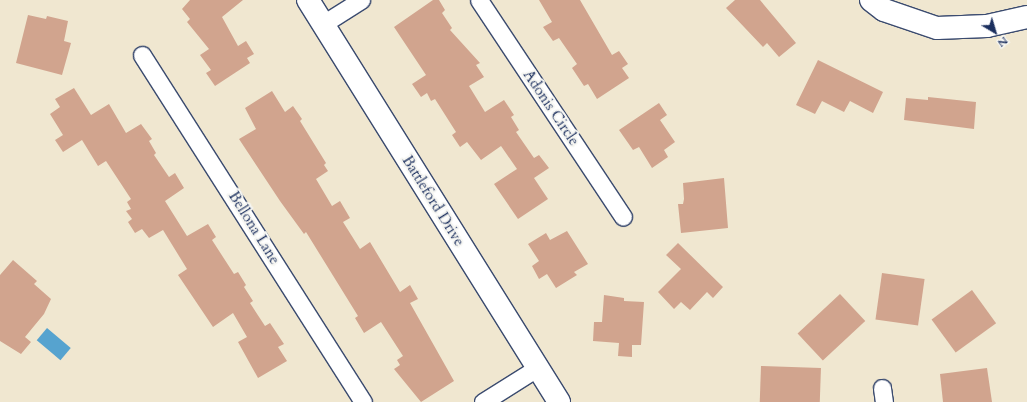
<!DOCTYPE html>
<style>
body{margin:0}
#map{position:relative;width:1027px;height:402px;overflow:hidden;background:#f0e7d0;font-family:Cardo,serif}
div>[style]{position:absolute}
[style*='--x']{left:calc(var(--x)*1px);top:calc(var(--y)*1px);width:calc(var(--w)*1px);rotate:calc(var(--a)*1deg)}
.water>*{inset:0;background:#56a3cf;transform-origin:0 0}
.building>*{inset:0;background:#d1a48e;transform-origin:0 0}
.roads{filter:drop-shadow(1px 0 #3b4b6f) drop-shadow(-1px 0 #3b4b6f) drop-shadow(0 1px #3b4b6f) drop-shadow(0 -1px #3b4b6f)}
.minor>*{height:17px;margin:-8.5px;padding:0 8.5px;transform-origin:8.5px;border-radius:8.5px;background:#fff}
.tertiary>*{height:22px;margin:-11px;padding:0 11px;transform-origin:11px;border-radius:11px;background:#fff}
span{translate:-50% -50%;white-space:nowrap;text-align:center;line-height:1.15;-webkit-text-stroke:4px #f6f6f2;paint-order:stroke}
.street-label{font-size:15px;color:#1b2f5e}
.north{position:absolute;left:975px;top:12px;width:40px;height:40px;-webkit-text-stroke:3px #f6f6f2;paint-order:stroke;rotate:142deg;font-size:11px;font-weight:700;line-height:16px;text-align:center;color:#1b2f5e}
.north::after{content:'';display:block;margin:auto;width:14px;height:18px;background:#1b2f5e;clip-path:polygon(50% 0,100% 100%,50% 72%,0 100%)}
</style>
<div id="map">
<div class="water">
<div style="left:47px;top:328px;width:31px;height:16px;rotate:40deg"></div>
</div>
<div class="building">
<div style="clip-path:polygon(190px 0,243px 0,222px 17px,238px 46px,246px 41px,254px 54px,247px 58px,250px 63px,215px 86px,206px 73px,211px 70px,200px 55px,209px 49px,187px 22px,190px 19px,182px 9px)"></div>
<div style="clip-path:polygon(433px 0,439px 0,445px 10px,442px 13px,452px 28px,450px 30px,480px 63px,476px 65px,484px 77px,469px 86px,485px 112px,504px 100px,514px 115px,511px 117px,519px 130px,516px 132px,534px 158px,539px 155px,549px 168px,534px 178px,548px 199px,518px 219px,494px 184px,517px 169px,501px 146px,481px 160px,467px 142px,460px 147px,452px 135px,456px 132px,435px 99px,431px 101px,427px 93px,421px 97px,412px 84px,426px 75px,394px 27px)"></div>
<div style="clip-path:polygon(539px 0,580px 0,612px 55px,619px 51px,628px 64px,622px 68px,629px 78px,597px 99px,588px 84px,584px 86px,572px 68px,577px 64px,559px 38px,553px 41px,543px 27px,552px 22px)"></div>
<div style="clip-path:polygon(735px 0,760px 0,796px 43px,779px 57px,767px 43px,763px 47px,726px 8px)"></div>
<div style="clip-path:polygon(28px 15px,46px 19px,47px 16px,68px 21px,64px 41px,71px 43px,62px 75px,16px 63px)"></div>
<div style="clip-path:polygon(818px 60px,883px 92px,873px 113px,850px 101px,844px 112px,822px 101px,815px 114px,796px 105px)"></div>
<div style="clip-path:polygon(74px 88px,91px 115px,109px 104px,126px 133px,141px 124px,152px 139px,149px 141px,156px 153px,154px 155px,169px 177px,175px 173px,184px 188px,165px 201px,187px 236px,208px 224px,216px 237px,212px 240px,234px 274px,238px 272px,246px 285px,244px 287px,253px 301px,250px 303px,265px 326px,270px 323px,284px 344px,278px 347px,287px 361px,258px 378px,238px 342px,247px 337px,233px 313px,213px 327px,178px 275px,187px 269px,163px 230px,149px 238px,142px 229px,135px 233px,128px 222px,132px 219px,126px 211px,131px 209px,127px 202px,131px 199px,106px 161px,98px 166px,82px 140px,63px 152px,55px 140px,63px 135px,50px 114px,60px 107px,55px 99px)"></div>
<div style="clip-path:polygon(272px 91px,285px 112px,293px 106px,302px 119px,300px 121px,326px 163px,324px 165px,328px 171px,316px 179px,332px 206px,340px 201px,350px 218px,343px 222px,360px 249px,370px 242px,400px 292px,410px 285px,418px 299px,410px 303px,454px 381px,421px 402px,394px 369px,400px 365px,397px 360px,403px 356px,381px 322px,364px 333px,355px 318px,358px 316px,306px 232px,304px 234px,280px 201px,239px 139px,256px 129px,245px 108px)"></div>
<div style="clip-path:polygon(928px 97px,976px 102px,974px 129px,904px 120px,906px 98px,928px 100px)"></div>
<div style="clip-path:polygon(659px 103px,667px 115px,660px 120px,675px 142px,664px 150px,668px 157px,652px 168px,639px 147px,633px 150px,619px 130px)"></div>
<div style="clip-path:polygon(724px 178px,728px 228px,681px 233px,678px 204px,683px 204px,684px 199px,683px 183px)"></div>
<div style="clip-path:polygon(567px 231px,588px 264px,574px 272px,577px 275px,556px 288px,547px 274px,539px 279px,532px 266px,539px 261px,528px 244px,546px 233px,550px 240px)"></div>
<div style="clip-path:polygon(678px 243px,723px 287px,713px 298px,707px 292px,690px 310px,681px 302px,674px 309px,658px 292px,681px 269px,666px 255px)"></div>
<div style="clip-path:polygon(13px 260px,37px 281px,34px 284px,51px 299px,44px 314px,25px 337px,31px 342px,21px 354px,0 341px,0 275px)"></div>
<div style="left:882px;top:273px;width:43px;height:47px;rotate:8deg"></div>
<div style="left:972px;top:290px;width:41px;height:50px;rotate:54deg"></div>
<div style="left:840px;top:294px;width:37px;height:58px;rotate:47deg"></div>
<div style="clip-path:polygon(604px 295px,624px 298px,624px 301px,644px 302px,641px 345px,632px 345px,632px 357px,618px 356px,619px 343px,593px 341px,594px 322px,602px 322px)"></div>
<div style="left:761px;top:366px;width:60px;height:36px;rotate:2deg"></div>
<div style="clip-path:polygon(987px 368px,992px 402px,943px 402px,940px 374px)"></div>
</div>
<div class="roads">
<div class="minor">
<div style="--x:479;--y:0;--w:260;--a:56.4"></div>
<div style="--x:323;--y:24;--w:45;--a:-32.3"></div>
<div style="--x:142;--y:55;--w:411;--a:57.5"></div>
<div style="--x:882;--y:388;--w:14;--a:82"></div>
<div style="--x:483;--y:402;--w:64;--a:-32.2"></div>
</div>
<div class="tertiary">
<div style="--x:308;--y:0;--w:474;--a:58"></div>
<div style="--x:871;--y:0;--w:16;--a:38"></div>
<div style="--x:884;--y:10;--w:56;--a:18.8"></div>
<div style="--x:937;--y:28;--w:50;--a:-2.3"></div>
<div style="--x:987;--y:26;--w:41;--a:-12.7"></div>
</div>
</div>
<div class="street-label">
<span style="left:551px;top:108px;rotate:56deg">Adonis Circle</span>
<span style="left:433px;top:201px;rotate:58deg">Battleford Drive</span>
<span style="left:254px;top:228px;rotate:58deg">Bellona Lane</span>
</div>
<div class="north">N</div>
</div>
